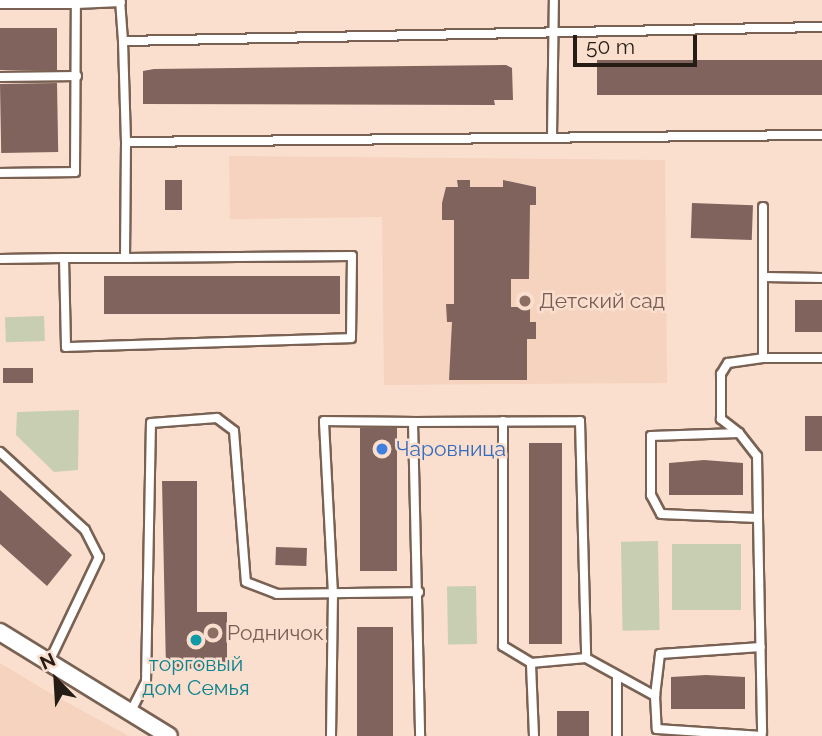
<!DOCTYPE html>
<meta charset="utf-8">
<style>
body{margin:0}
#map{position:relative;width:822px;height:736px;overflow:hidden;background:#fadfce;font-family:Raleway,sans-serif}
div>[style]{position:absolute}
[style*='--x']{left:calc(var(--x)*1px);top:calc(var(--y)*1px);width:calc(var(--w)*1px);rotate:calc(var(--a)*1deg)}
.built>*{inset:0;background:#f5d3bf}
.green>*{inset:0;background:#c8ceb2;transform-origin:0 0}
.building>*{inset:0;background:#7f635c;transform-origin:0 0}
.roads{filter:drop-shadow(2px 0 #796253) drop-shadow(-2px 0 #796253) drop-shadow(0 2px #796253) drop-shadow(0 -2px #796253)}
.service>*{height:8px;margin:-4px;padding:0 4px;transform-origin:4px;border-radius:4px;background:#fff}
.minor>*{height:16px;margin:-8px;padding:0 8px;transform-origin:8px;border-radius:8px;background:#fff}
.dots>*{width:19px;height:19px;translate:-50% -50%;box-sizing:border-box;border:4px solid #fadfce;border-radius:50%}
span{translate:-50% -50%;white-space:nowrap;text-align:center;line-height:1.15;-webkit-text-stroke:5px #fadfce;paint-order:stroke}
.education-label{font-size:21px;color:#785e54}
.left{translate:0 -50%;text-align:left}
.shop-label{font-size:21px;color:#366cbe}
.culture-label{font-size:21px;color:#0d838f}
.north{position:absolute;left:21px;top:645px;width:70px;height:70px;-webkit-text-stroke:5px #fadfce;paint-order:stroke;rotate:336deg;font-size:19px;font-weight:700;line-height:28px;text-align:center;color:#261c16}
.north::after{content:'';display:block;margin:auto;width:24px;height:32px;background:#261c16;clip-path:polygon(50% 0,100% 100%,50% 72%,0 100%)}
.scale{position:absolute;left:573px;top:35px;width:124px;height:32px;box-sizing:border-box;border:4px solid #261c16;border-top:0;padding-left:9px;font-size:21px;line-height:24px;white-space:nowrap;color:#261c16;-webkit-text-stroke:5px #fadfce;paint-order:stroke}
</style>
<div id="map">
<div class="built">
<div style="clip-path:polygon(229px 156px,665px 160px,667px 383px,384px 385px,382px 217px,230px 219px)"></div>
<div style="clip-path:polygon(0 663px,55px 696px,129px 736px,0 736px)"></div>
</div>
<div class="green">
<div style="left:44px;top:316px;width:25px;height:39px;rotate:88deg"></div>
<div style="clip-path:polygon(79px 410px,78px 470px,54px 472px,16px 435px,17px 412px)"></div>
<div style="left:658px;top:541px;width:89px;height:37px;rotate:89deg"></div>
<div style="left:672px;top:544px;width:69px;height:66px"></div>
<div style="left:476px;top:586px;width:58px;height:29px;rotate:89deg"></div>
</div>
<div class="building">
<div style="left:0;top:28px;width:57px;height:42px"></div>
<div style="left:597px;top:60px;width:225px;height:35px"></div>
<div style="clip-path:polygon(506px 65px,512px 68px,513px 100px,494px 100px,495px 105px,143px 104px,143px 71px,154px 69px)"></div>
<div style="left:57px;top:83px;width:69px;height:57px;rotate:89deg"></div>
<div style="left:165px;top:180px;width:17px;height:30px"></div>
<div style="clip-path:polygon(457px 180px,470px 180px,470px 187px,503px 187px,503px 180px,536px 187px,536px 205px,530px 205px,529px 279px,511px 279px,511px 307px,530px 307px,530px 322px,536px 322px,536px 339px,527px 339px,527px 380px,449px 380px,452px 322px,447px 322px,446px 304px,454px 304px,454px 220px,442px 220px,442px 203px,446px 187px,458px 187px)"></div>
<div style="left:692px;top:203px;width:61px;height:35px;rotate:2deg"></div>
<div style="left:104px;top:276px;width:236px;height:38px"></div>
<div style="left:795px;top:300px;width:27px;height:32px"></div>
<div style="left:3px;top:368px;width:30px;height:15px"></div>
<div style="left:805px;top:416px;width:17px;height:35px"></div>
<div style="left:360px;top:428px;width:37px;height:143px"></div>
<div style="left:529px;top:443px;width:33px;height:201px"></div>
<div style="clip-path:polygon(704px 460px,743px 463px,743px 495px,669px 495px,669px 463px)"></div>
<div style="clip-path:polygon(162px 481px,197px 481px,197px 612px,227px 612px,227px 668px,166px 669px)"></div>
<div style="clip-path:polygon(0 490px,72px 555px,47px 586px,0 544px)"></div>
<div style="left:276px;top:547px;width:31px;height:18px;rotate:2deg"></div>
<div style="left:357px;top:627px;width:36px;height:109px"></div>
<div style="clip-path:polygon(706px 675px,745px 677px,745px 709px,671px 709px,671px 677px)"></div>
<div style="left:557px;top:711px;width:32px;height:25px"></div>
</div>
<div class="roads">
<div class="service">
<div style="--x:120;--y:0;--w:41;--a:85.8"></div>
<div style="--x:123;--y:41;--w:699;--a:-1.15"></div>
<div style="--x:0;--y:4;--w:76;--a:0"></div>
<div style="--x:123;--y:41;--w:101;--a:88.3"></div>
<div style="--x:126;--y:142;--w:696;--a:-0.58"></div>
<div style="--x:0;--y:77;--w:77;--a:-0.7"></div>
<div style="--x:552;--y:136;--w:136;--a:-89.2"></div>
<div style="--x:0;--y:173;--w:75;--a:-0.8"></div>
<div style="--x:75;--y:172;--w:168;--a:-89.7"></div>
<div style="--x:76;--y:4;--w:45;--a:-2.5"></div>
<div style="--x:763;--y:207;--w:151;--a:90"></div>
<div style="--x:763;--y:358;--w:59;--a:0"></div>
<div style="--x:125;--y:258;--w:61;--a:180"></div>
<div style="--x:64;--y:258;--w:89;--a:88.7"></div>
<div style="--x:66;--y:347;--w:285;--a:-1.8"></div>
<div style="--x:351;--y:338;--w:82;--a:-89.3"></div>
<div style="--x:352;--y:256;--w:227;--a:179.5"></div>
<div style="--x:125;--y:258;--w:116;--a:-89.5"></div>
<div style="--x:0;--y:259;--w:64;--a:-0.9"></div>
<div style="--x:765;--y:277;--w:57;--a:1"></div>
<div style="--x:503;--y:421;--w:225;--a:90"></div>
<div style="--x:503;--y:646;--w:33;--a:31"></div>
<div style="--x:413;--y:422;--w:167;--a:-0.3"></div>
<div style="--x:580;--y:421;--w:237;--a:88.5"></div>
<div style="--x:739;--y:433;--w:88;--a:178"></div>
<div style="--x:651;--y:436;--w:59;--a:90"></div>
<div style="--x:651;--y:495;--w:21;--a:62"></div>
<div style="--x:661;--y:514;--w:97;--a:2.4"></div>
<div style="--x:758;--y:518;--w:62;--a:-90.9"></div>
<div style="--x:757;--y:456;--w:29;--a:-128"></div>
<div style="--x:739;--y:433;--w:23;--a:-142"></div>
<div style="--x:721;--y:419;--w:45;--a:-90"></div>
<div style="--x:721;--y:374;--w:13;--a:-58"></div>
<div style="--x:728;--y:363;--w:35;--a:-8"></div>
<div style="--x:0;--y:452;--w:115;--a:42.5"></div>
<div style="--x:85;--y:530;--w:30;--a:63"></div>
<div style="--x:99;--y:557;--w:116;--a:115.5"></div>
<div style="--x:758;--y:518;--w:214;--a:88.9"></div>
<div style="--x:617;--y:676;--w:60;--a:90"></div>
<div style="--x:655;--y:696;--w:42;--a:-83.2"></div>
<div style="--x:660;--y:654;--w:101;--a:-4"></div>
<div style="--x:130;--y:713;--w:35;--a:-63"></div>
<div style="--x:146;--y:682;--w:259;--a:-88.9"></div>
<div style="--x:151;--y:423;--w:66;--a:-4.3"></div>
<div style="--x:217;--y:418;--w:21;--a:37"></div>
<div style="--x:234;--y:431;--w:151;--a:85.5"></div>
<div style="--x:246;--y:582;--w:33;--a:21"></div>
<div style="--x:277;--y:594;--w:142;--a:-0.8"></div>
<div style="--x:331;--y:736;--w:142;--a:-89.2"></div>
<div style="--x:333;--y:594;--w:173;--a:-93"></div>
<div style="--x:324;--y:421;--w:89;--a:0.6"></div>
<div style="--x:413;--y:422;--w:314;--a:88.7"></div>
<div style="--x:534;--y:736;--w:73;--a:-92.4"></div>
<div style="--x:531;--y:663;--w:55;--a:-5.2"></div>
<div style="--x:586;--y:658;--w:79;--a:28.8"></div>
<div style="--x:655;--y:696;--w:33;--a:87"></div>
<div style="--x:657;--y:729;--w:105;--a:3.8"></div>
</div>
<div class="minor">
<div style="--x:0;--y:632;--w:198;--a:31.6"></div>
</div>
</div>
<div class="dots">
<div style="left:525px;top:301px;background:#8d6e63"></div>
<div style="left:382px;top:449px;background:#3f7fe0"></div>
<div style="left:213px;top:633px;background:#8d6e63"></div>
<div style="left:196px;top:640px;background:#0f9aa8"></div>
</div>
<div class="education-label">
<span class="left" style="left:539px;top:301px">Детский сад</span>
<span class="left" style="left:227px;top:633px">Родничок</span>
</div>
<div class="shop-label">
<span class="left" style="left:396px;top:449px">Чаровница</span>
</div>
<div class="culture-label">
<span style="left:196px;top:676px">торговый<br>дом Семья</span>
</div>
<div class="north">N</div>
<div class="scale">50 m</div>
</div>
